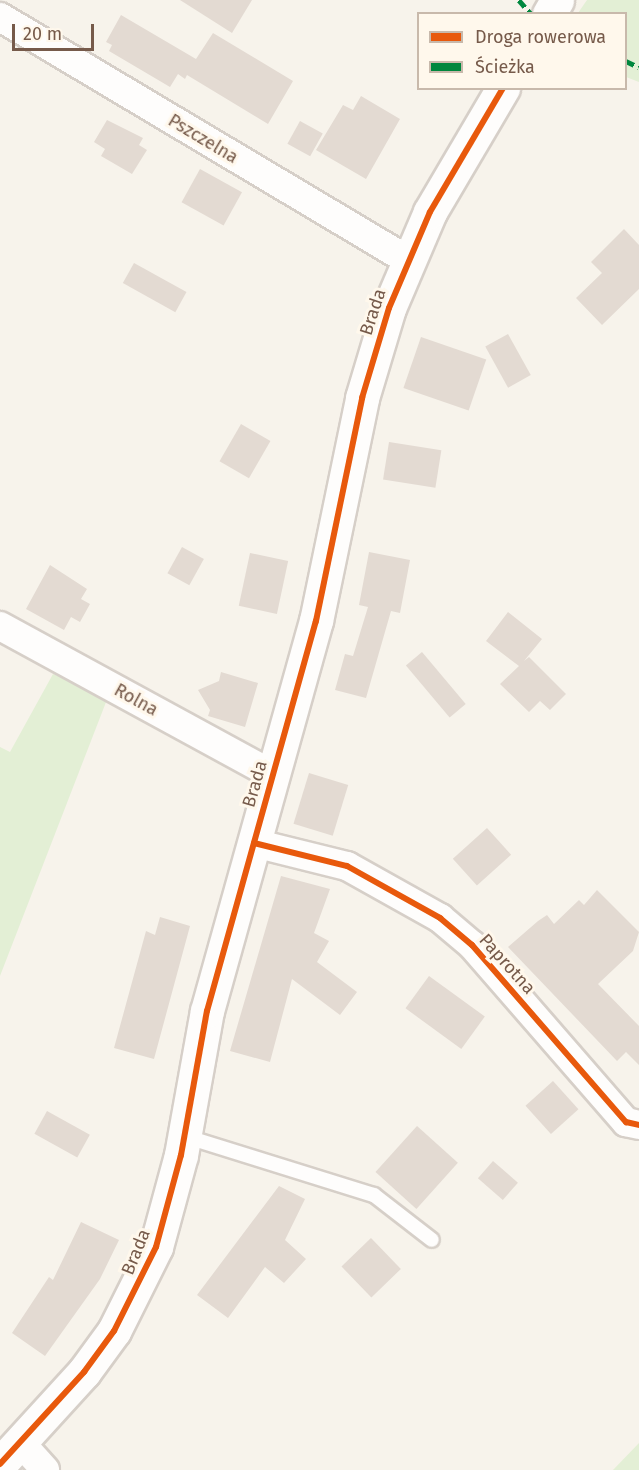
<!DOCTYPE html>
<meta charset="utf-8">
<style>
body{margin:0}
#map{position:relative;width:639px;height:1470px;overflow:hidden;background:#f7f3eb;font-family:"Fira Sans",sans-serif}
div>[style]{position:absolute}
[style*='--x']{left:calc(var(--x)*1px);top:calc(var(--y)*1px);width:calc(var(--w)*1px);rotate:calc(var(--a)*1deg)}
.green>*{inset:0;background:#e3efd5}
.building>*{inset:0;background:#e3dad2;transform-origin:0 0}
.roads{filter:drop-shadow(2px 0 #d6cfc8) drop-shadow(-2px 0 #d6cfc8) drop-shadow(0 2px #d6cfc8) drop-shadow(0 -2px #d6cfc8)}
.lane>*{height:14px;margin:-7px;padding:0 7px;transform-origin:7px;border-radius:7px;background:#fefdfc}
.street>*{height:28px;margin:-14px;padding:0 14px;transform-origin:14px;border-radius:14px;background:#fefdfc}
.secondary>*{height:33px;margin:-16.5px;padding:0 16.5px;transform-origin:16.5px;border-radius:16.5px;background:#fefdfc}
.quiet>*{height:4.5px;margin-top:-2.25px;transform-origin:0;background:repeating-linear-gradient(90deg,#00873e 0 9px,transparent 0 13.5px)}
.cycleway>*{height:6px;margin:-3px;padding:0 3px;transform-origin:3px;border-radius:3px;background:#e8590c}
span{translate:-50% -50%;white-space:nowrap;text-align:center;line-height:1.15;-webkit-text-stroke:6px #fff8ec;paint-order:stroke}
.street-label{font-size:18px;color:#765a4a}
.legend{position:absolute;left:417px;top:12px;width:210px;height:78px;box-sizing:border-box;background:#fff8ec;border:2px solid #c8b9ab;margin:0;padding:8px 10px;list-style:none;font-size:18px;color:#765a4a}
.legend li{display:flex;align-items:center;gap:12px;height:30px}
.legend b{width:30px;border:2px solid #c8b9ab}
.scale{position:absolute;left:12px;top:24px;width:82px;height:27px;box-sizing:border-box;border:3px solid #765a4a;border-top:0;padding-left:8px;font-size:18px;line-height:21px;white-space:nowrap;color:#765a4a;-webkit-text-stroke:4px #fff8ec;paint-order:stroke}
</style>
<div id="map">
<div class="green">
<div style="clip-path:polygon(587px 0,639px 0,639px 82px,626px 77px,626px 14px,578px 13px)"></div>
<div style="clip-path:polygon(53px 674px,108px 697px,0 976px,0 747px,10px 752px)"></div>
<div style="clip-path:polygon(639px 1443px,639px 1470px,613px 1470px)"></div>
</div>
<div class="building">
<div style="clip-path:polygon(180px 0,252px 0,232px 33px)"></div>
<div style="clip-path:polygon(121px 15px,196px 59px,213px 33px,293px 81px,268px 124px,187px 75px,185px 79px,178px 74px,170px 87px,109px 51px,112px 45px,106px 42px)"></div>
<div style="clip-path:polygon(361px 96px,400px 119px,366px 179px,316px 150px,343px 105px,353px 110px)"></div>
<div style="clip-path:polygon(107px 120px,143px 138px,139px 145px,147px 150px,132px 174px,101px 156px,105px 149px,94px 142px)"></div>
<div style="left:300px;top:121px;width:26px;height:26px;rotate:29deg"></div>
<div style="left:200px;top:169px;width:48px;height:38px;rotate:29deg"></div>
<div style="clip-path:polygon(624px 229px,639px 245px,639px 289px,602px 325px,576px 298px,602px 273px,591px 262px)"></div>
<div style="left:134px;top:263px;width:60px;height:23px;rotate:29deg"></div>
<div style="left:508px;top:334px;width:47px;height:26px;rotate:61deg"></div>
<div style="left:421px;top:337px;width:69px;height:54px;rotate:19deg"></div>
<div style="left:241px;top:424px;width:34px;height:43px;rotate:30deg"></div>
<div style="left:389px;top:442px;width:53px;height:38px;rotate:9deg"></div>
<div style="left:182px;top:547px;width:25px;height:30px;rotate:29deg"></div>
<div style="clip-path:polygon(369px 552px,410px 560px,400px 613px,391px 611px,366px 698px,335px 690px,345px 654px,353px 656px,368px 607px,359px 605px)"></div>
<div style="left:250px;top:553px;width:39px;height:54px;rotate:12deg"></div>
<div style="clip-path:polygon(50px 565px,87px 589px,81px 599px,90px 604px,80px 622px,71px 617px,64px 630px,26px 609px)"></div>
<div style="clip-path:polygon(508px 612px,542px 639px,524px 661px,529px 657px,566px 694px,550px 710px,540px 701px,529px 712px,500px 684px,519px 666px,486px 641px)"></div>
<div style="left:422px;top:652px;width:68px;height:21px;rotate:50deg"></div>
<div style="clip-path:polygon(221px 672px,258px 683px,245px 727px,208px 716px,210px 710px,198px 690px,219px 681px)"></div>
<div style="left:309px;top:773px;width:41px;height:53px;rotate:17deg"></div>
<div style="left:487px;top:828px;width:36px;height:46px;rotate:48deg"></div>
<div style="clip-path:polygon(281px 876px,330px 889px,314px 933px,329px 941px,317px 962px,357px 992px,340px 1015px,292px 979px,270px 1062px,230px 1051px)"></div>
<div style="clip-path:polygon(597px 890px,639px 932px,633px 951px,598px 984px,639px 1026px,639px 1065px,626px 1052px,617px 1061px,508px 947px,538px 921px,547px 915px,554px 924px,579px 900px,584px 905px)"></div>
<div style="clip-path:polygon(160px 917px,190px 926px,154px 1059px,114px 1048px,146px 931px,155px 935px)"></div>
<div style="left:429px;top:976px;width:69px;height:40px;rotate:36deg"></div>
<div style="left:553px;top:1081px;width:38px;height:37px;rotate:48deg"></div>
<div style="left:47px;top:1111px;width:49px;height:26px;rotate:29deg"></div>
<div style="left:417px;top:1126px;width:55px;height:62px;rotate:42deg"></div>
<div style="left:493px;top:1161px;width:33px;height:23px;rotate:41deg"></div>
<div style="clip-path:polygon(279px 1186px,305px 1199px,285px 1240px,306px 1259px,284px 1283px,265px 1267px,228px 1318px,197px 1295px)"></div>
<div style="clip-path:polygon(81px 1222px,119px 1240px,100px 1279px,45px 1356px,12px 1333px,49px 1277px,53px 1280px)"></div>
<div style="left:371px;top:1238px;width:43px;height:41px;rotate:46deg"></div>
</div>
<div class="roads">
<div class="lane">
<div style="--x:184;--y:1136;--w:199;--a:17.3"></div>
<div style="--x:374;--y:1195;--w:73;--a:37.8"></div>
</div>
<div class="street">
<div style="--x:0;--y:17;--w:474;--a:30.8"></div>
<div style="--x:0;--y:626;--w:311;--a:28.6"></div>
<div style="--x:254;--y:843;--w:96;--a:13.9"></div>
<div style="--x:347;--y:866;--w:107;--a:29.2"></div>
<div style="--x:440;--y:918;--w:42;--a:40.2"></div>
<div style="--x:472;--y:945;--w:235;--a:49"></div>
<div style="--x:626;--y:1122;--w:13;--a:13"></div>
<div style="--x:21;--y:1443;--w:36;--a:48"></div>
</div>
<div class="secondary">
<div style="--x:549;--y:14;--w:16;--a:-60"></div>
<div style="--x:0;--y:1464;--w:125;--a:-47.6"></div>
<div style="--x:84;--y:1372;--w:51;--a:-53.8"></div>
<div style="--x:114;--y:1331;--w:94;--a:-63.4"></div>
<div style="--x:156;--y:1247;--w:95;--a:-74.8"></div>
<div style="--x:181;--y:1155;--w:146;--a:-79.8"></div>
<div style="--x:207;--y:1011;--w:405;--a:-74.4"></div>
<div style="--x:316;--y:621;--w:228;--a:-78.3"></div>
<div style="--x:362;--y:398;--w:94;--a:-73.3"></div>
<div style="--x:389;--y:308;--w:104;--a:-66.9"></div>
<div style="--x:430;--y:212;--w:144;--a:-59.5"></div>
</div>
</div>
<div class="quiet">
<div style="--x:519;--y:0;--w:18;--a:49"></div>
<div style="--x:626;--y:61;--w:14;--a:25"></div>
</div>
<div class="cycleway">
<div style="--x:254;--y:843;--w:96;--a:13.9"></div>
<div style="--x:347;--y:866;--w:107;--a:29.2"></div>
<div style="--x:440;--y:918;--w:42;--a:40.2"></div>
<div style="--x:472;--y:945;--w:235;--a:49"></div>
<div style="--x:626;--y:1122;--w:13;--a:13"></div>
<div style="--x:0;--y:1464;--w:125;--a:-47.6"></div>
<div style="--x:84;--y:1372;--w:51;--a:-53.8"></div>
<div style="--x:114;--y:1331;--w:94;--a:-63.4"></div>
<div style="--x:156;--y:1247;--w:95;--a:-74.8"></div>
<div style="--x:181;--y:1155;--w:146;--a:-79.8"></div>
<div style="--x:207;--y:1011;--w:405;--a:-74.4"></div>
<div style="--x:316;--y:621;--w:228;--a:-78.3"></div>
<div style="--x:362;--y:398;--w:94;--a:-73.3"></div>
<div style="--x:389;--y:308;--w:104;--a:-66.9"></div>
<div style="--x:430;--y:212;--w:144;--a:-59.5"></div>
</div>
<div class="street-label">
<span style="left:203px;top:139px;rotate:31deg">Pszczelna</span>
<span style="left:373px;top:312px;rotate:-72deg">Brada</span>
<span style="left:136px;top:700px;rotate:29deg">Rolna</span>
<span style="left:255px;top:784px;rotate:-74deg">Brada</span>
<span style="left:507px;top:964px;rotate:48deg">Paprotna</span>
<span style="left:136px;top:1252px;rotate:-68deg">Brada</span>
</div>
<ul class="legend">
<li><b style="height:8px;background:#e8590c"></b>Droga rowerowa</li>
<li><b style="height:8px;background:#00873e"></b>Ścieżka</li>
</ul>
<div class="scale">20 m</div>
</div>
